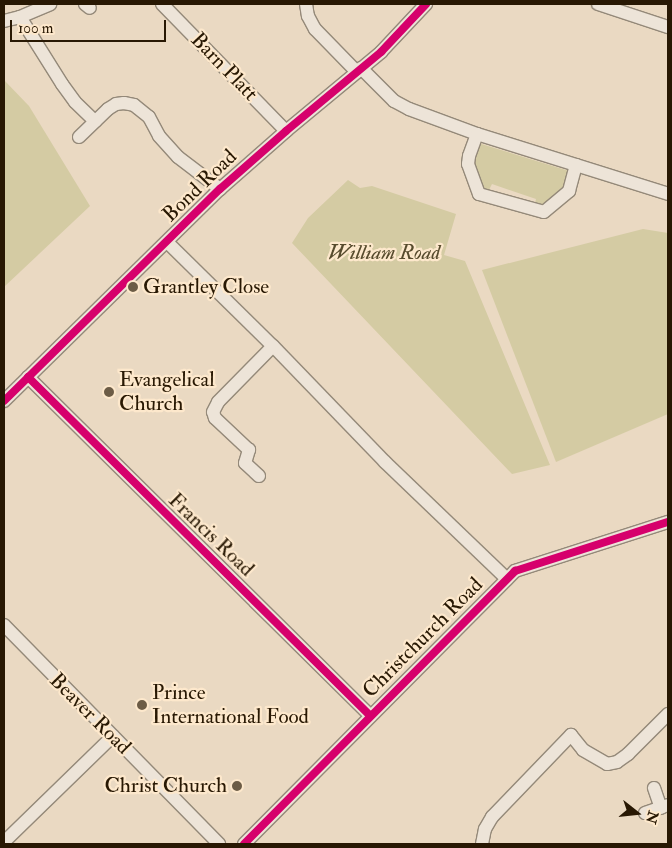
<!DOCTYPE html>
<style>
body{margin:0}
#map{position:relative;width:672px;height:848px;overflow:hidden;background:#ead9c2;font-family:"IM FELL Double Pica",serif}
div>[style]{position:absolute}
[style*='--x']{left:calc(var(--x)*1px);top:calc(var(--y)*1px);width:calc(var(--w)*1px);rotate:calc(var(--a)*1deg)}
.green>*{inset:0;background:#d4cba3}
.roads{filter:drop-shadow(1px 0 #948979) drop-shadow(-1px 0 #948979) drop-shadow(0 1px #948979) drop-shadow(0 -1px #948979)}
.minor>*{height:12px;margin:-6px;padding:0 6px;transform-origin:6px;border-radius:6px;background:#ede4d8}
.cycleway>*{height:8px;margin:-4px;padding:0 4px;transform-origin:4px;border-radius:4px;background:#d6006c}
.dots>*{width:14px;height:14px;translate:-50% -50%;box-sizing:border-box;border:2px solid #fde8cc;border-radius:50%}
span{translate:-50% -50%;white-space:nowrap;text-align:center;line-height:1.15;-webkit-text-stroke:4.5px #fde8cc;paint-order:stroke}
.street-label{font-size:21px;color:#281803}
.park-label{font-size:21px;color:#564a2c;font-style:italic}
.poi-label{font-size:21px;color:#281803}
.left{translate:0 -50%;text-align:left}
.right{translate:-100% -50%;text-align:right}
.frame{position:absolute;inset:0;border:5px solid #281803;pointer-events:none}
.north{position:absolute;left:612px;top:788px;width:50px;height:50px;-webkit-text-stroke:4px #fde8cc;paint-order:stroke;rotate:106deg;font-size:14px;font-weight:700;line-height:20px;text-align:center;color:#281803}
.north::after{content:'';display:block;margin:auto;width:18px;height:22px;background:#281803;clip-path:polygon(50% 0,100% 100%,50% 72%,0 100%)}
.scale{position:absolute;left:10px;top:20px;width:156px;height:22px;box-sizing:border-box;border:2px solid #281803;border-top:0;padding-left:6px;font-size:15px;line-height:18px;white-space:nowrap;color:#281803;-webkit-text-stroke:4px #fde8cc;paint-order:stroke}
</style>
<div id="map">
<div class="green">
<div style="clip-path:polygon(4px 80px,29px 106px,90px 206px,4px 287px)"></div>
<div style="clip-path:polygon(478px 143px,569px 171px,564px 188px,547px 205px,534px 207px,536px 199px,492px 184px,488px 192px,481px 190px,472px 159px)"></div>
<div style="clip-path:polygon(348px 180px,360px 188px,372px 186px,456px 214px,444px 255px,465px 261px,550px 465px,512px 474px,292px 243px,308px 218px)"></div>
<div style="clip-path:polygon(643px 229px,668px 233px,668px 414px,556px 462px,482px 270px)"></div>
</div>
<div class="roads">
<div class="minor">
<div style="--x:85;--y:4;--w:6;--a:39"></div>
<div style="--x:162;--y:4;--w:177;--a:45.7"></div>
<div style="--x:306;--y:4;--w:12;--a:81"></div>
<div style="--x:308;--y:16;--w:15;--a:62"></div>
<div style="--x:315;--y:29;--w:60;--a:45.7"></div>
<div style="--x:598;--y:4;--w:74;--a:18.2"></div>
<div style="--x:20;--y:17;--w:79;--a:57.9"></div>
<div style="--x:62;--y:84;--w:22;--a:54"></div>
<div style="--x:75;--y:102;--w:28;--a:44"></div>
<div style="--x:4;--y:21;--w:16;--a:-14"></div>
<div style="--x:20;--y:17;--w:33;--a:-23"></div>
<div style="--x:361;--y:68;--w:47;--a:45"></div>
<div style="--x:394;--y:101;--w:17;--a:28"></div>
<div style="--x:409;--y:109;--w:72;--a:20.2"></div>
<div style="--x:477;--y:134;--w:200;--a:17.4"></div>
<div style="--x:477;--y:134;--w:23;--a:110"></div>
<div style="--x:469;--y:156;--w:8;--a:97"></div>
<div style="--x:468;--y:164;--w:32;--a:70"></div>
<div style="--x:479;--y:194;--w:67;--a:15.5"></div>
<div style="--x:544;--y:212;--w:33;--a:-40"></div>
<div style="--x:569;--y:191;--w:27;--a:-75"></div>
<div style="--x:79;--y:137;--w:40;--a:-44"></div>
<div style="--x:108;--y:109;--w:9;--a:-32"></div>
<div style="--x:116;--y:104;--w:8;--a:-7"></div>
<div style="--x:124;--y:103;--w:10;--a:11"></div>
<div style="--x:134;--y:105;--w:19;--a:39"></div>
<div style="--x:149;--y:117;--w:21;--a:62"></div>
<div style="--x:159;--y:136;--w:28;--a:48"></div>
<div style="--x:178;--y:157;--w:53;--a:37.3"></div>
<div style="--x:167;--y:242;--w:148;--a:44.5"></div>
<div style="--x:273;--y:346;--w:161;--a:46"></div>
<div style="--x:385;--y:462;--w:169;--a:43.8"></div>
<div style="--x:28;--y:377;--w:482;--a:44.7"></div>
<div style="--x:4;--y:401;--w:303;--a:-44.5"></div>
<div style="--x:220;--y:189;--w:88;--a:-41.3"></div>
<div style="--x:286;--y:131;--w:124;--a:-39.7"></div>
<div style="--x:381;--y:52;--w:66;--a:-46.8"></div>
<div style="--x:259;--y:476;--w:19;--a:-137"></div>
<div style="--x:245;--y:463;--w:14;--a:-73"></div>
<div style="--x:249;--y:450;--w:47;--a:-136.7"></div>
<div style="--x:215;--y:418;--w:6;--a:-108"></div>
<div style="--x:213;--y:412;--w:11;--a:-63"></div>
<div style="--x:218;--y:402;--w:78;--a:-45.5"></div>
<div style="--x:4;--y:625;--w:307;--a:45.5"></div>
<div style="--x:654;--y:788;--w:21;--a:71"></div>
<div style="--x:645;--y:813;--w:24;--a:-19"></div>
<div style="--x:4;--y:842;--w:152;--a:-44.2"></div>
<div style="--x:244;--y:844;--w:385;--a:-45.2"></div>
<div style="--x:515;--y:571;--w:161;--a:-17.8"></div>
<div style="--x:482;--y:844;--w:15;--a:-79"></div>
<div style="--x:485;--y:829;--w:14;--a:-60"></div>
<div style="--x:492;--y:817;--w:114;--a:-46.1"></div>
<div style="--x:571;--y:735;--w:19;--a:51"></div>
<div style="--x:583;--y:750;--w:28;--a:30"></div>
<div style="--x:607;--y:764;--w:10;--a:-11"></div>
<div style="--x:617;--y:762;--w:14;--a:-36"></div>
<div style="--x:628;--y:754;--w:57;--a:-45"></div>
</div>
</div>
<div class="cycleway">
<div style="--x:28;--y:377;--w:482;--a:44.7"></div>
<div style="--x:4;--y:401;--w:303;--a:-44.5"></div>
<div style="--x:220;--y:189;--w:88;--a:-41.3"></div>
<div style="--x:286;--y:131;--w:124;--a:-39.7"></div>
<div style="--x:381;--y:52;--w:66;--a:-46.8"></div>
<div style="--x:244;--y:844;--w:385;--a:-45.2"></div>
<div style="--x:515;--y:571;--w:161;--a:-17.8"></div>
</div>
<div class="dots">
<div style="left:133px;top:287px;background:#6c5c46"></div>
<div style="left:109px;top:392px;background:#6c5c46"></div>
<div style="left:142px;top:705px;background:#6c5c46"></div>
<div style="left:237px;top:786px;background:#6c5c46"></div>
</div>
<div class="street-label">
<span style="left:224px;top:67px;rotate:46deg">Barn Platt</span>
<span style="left:200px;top:186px;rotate:-44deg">Bond Road</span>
<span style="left:211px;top:535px;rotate:44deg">Francis Road</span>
<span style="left:423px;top:638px;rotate:-45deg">Christchurch Road</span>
<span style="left:90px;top:714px;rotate:45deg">Beaver Road</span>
</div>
<div class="park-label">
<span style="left:384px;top:253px">William Road</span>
</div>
<div class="poi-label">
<span class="left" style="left:143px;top:287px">Grantley Close</span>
<span class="left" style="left:119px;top:392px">Evangelical<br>Church</span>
<span class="left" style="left:152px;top:705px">Prince<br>International Food</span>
<span class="right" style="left:227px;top:786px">Christ Church</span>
</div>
<div class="frame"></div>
<div class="north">N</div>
<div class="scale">100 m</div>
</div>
